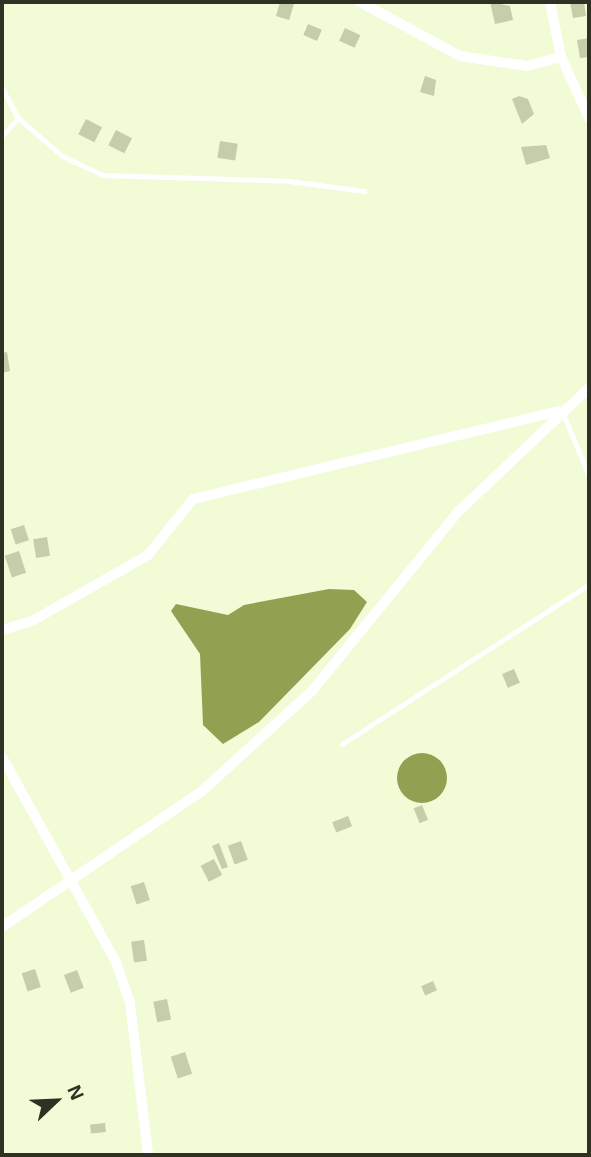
<!DOCTYPE html>
<style>
body{margin:0}
#map{position:relative;width:591px;height:1157px;overflow:hidden;background:#f1fbd6;font-family:Arial,sans-serif}
div>[style]{position:absolute}
[style*='--x']{left:calc(var(--x)*1px);top:calc(var(--y)*1px);width:calc(var(--w)*1px);rotate:calc(var(--a)*1deg)}
.water>*{inset:0;background:#90a252}
.round{border-radius:50%}
.building>*{inset:0;background:#c4ceaa;transform-origin:0 0}
.lane>*{height:5px;margin:-2.5px;padding:0 2.5px;transform-origin:2.5px;border-radius:2.5px;background:#fff}
.street>*{height:10px;margin:-5px;padding:0 5px;transform-origin:5px;border-radius:5px;background:#fff}
span{translate:-50% -50%;white-space:nowrap;text-align:center;line-height:1.15;-webkit-text-stroke:6px #f1fbd6;paint-order:stroke}
.frame{position:absolute;inset:0;border:4px solid #2e3123;pointer-events:none}
.north{position:absolute;left:21px;top:1066px;width:70px;height:70px;-webkit-text-stroke:5px #f1fbd6;paint-order:stroke;rotate:67deg;font-size:19px;font-weight:700;line-height:28px;text-align:center;color:#2e3123}
.north::after{content:'';display:block;margin:auto;width:24px;height:32px;background:#2e3123;clip-path:polygon(50% 0,100% 100%,50% 72%,0 100%)}
</style>
<div id="map">
<div class="water">
<div style="clip-path:polygon(329px 589px,354px 590px,367px 602px,350px 629px,259px 722px,223px 744px,203px 725px,200px 654px,171px 611px,176px 604px,228px 615px,244px 605px)"></div>
<div class="round" style="left:397px;top:753px;width:50px;height:50px"></div>
</div>
<div class="building">
<div style="clip-path:polygon(280px 2px,294px 4px,289px 20px,276px 16px)"></div>
<div style="clip-path:polygon(490px 2px,510px 6px,513px 20px,495px 24px)"></div>
<div style="clip-path:polygon(570px 2px,584px 2px,586px 16px,573px 18px)"></div>
<div style="left:308px;top:24px;width:15px;height:12px;rotate:23deg"></div>
<div style="left:345px;top:28px;width:17px;height:14px;rotate:25deg"></div>
<div style="clip-path:polygon(589px 38px,589px 57px,580px 58px,577px 40px)"></div>
<div style="clip-path:polygon(425px 76px,436px 80px,434px 96px,420px 92px)"></div>
<div style="clip-path:polygon(519px 96px,528px 99px,534px 114px,522px 124px,512px 99px)"></div>
<div style="left:86px;top:119px;width:18px;height:17px;rotate:27deg"></div>
<div style="left:116px;top:130px;width:18px;height:17px;rotate:27deg"></div>
<div style="left:220px;top:141px;width:18px;height:17px;rotate:9deg"></div>
<div style="clip-path:polygon(546px 145px,550px 158px,526px 165px,521px 147px)"></div>
<div style="clip-path:polygon(7px 352px,10px 371px,2px 373px,2px 353px)"></div>
<div style="left:24px;top:525px;width:16px;height:14px;rotate:72deg"></div>
<div style="left:47px;top:537px;width:19px;height:14px;rotate:81deg"></div>
<div style="left:19px;top:551px;width:23px;height:15px;rotate:72deg"></div>
<div style="left:514px;top:669px;width:15px;height:13px;rotate:67deg"></div>
<div style="left:422px;top:805px;width:16px;height:9px;rotate:68deg"></div>
<div style="left:348px;top:816px;width:11px;height:17px;rotate:68deg"></div>
<div style="left:241px;top:841px;width:20px;height:14px;rotate:70deg"></div>
<div style="clip-path:polygon(219px 843px,228px 867px,222px 869px,212px 846px)"></div>
<div style="left:214px;top:859px;width:18px;height:15px;rotate:63deg"></div>
<div style="left:144px;top:882px;width:19px;height:14px;rotate:72deg"></div>
<div style="left:144px;top:940px;width:21px;height:13px;rotate:82deg"></div>
<div style="left:35px;top:969px;width:19px;height:14px;rotate:72deg"></div>
<div style="left:77px;top:970px;width:19px;height:14px;rotate:69deg"></div>
<div style="left:433px;top:981px;width:10px;height:13px;rotate:66deg"></div>
<div style="left:167px;top:999px;width:21px;height:14px;rotate:79deg"></div>
<div style="left:185px;top:1052px;width:23px;height:15px;rotate:72deg"></div>
<div style="left:105px;top:1123px;width:9px;height:15px;rotate:84deg"></div>
</div>
<div class="lane">
<div style="--x:2;--y:88;--w:34;--a:62"></div>
<div style="--x:18;--y:118;--w:58;--a:40.8"></div>
<div style="--x:62;--y:156;--w:45;--a:24.9"></div>
<div style="--x:103;--y:175;--w:186;--a:1.8"></div>
<div style="--x:289;--y:181;--w:76;--a:7.6"></div>
<div style="--x:2;--y:136;--w:24;--a:-48"></div>
<div style="--x:563;--y:414;--w:67;--a:67.2"></div>
<div style="--x:342;--y:744;--w:294;--a:-32.9"></div>
</div>
<div class="street">
<div style="--x:360;--y:2;--w:114;--a:28.4"></div>
<div style="--x:460;--y:56;--w:68;--a:8.5"></div>
<div style="--x:527;--y:66;--w:35;--a:-15"></div>
<div style="--x:550;--y:2;--w:56;--a:78.7"></div>
<div style="--x:561;--y:57;--w:67;--a:65.3"></div>
<div style="--x:2;--y:630;--w:31;--a:-17"></div>
<div style="--x:32;--y:621;--w:133;--a:-29.6"></div>
<div style="--x:148;--y:555;--w:72;--a:-51.2"></div>
<div style="--x:193;--y:499;--w:376;--a:-13.5"></div>
<div style="--x:2;--y:757;--w:235;--a:60.9"></div>
<div style="--x:116;--y:962;--w:43;--a:71.1"></div>
<div style="--x:130;--y:1003;--w:153;--a:83.2"></div>
<div style="--x:2;--y:927;--w:242;--a:-34.2"></div>
<div style="--x:202;--y:791;--w:149;--a:-42.3"></div>
<div style="--x:312;--y:691;--w:232;--a:-50.8"></div>
<div style="--x:459;--y:511;--w:179;--a:-43.4"></div>
</div>
<div class="frame"></div>
<div class="north">N</div>
</div>
